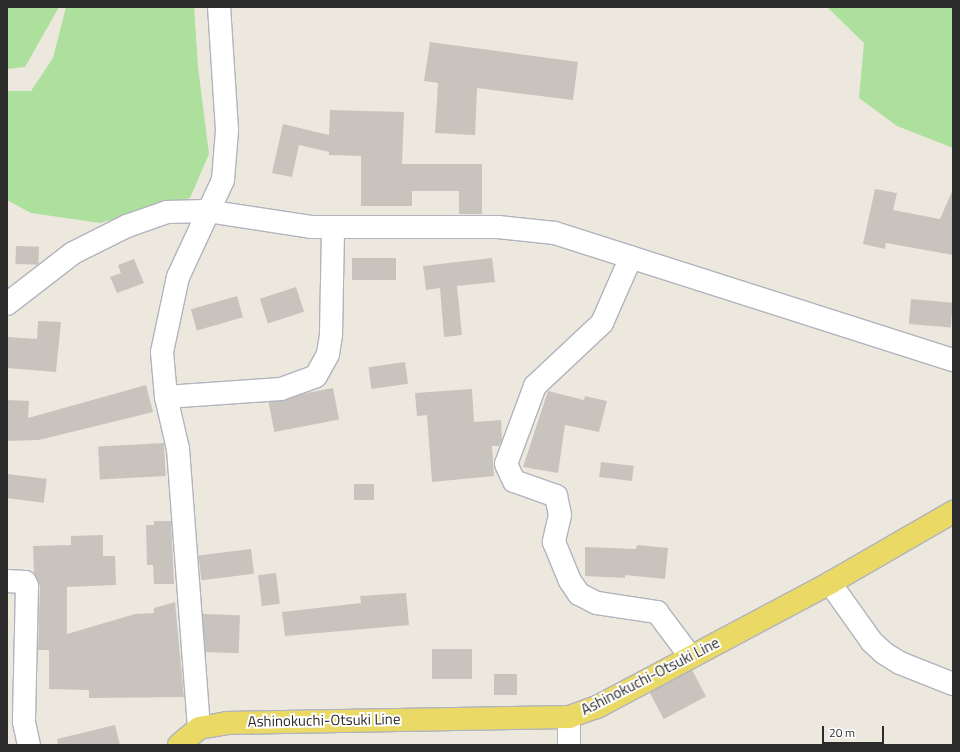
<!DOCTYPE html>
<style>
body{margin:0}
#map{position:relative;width:960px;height:752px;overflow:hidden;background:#ece8de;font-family:"Titillium Web",sans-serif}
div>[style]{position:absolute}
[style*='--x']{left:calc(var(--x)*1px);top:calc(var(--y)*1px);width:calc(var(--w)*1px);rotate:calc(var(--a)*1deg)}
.green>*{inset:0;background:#ade09d}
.building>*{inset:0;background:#c8c4bd;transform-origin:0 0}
.roads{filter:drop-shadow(1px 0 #b1b3be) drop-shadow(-1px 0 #b1b3be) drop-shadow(0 1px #b1b3be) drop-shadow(0 -1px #b1b3be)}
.minor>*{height:22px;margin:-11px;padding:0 11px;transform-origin:11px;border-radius:11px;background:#fff}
.major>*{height:22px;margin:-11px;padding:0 11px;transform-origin:11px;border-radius:11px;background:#eada65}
span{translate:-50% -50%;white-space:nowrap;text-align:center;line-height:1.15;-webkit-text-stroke:4px #fff;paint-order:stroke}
.street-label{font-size:15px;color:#2b2b2b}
.frame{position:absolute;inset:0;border:8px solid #2b2b2b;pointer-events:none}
.scale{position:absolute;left:822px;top:726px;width:62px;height:18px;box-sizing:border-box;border:2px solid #2b2b2b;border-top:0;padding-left:5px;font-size:12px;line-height:14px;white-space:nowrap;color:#2b2b2b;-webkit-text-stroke:3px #fff;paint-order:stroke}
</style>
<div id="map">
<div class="green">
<div style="clip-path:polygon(7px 7px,59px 7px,25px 67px,7px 69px)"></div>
<div style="clip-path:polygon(66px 7px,194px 7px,198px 67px,209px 154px,190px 198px,100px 223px,31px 213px,7px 200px,7px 91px,31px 91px,53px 58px)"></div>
<div style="clip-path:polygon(827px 7px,953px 7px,953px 148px,897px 126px,859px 98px,864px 43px)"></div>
</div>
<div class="building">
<div style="clip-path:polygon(430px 42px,578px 62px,573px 100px,477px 88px,475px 135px,435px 133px,438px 83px,424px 81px)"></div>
<div style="clip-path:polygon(330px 110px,404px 112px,402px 164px,482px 164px,482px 214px,459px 214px,459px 191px,412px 191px,412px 206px,361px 206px,361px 156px,329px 155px,329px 152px,299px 145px,292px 177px,272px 173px,283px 124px,329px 135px)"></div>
<div style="clip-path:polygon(875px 189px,897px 193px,893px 210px,940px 219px,953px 189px,953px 255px,886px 243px,885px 249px,863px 244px)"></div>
<div style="left:16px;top:246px;width:23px;height:18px;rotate:2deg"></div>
<div style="left:352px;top:258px;width:44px;height:22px"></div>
<div style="clip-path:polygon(492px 258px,495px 282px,457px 286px,462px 335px,444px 337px,440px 288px,426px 290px,423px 266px)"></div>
<div style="clip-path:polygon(134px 259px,144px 283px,117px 293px,110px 277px,121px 273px,118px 265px)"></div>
<div style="left:296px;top:287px;width:26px;height:38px;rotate:72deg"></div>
<div style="left:237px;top:296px;width:22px;height:48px;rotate:74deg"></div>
<div style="left:911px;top:299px;width:42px;height:25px;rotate:5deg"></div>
<div style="clip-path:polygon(38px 321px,61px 322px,56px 372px,7px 368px,7px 337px,37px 339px)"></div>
<div style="left:405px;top:362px;width:22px;height:37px;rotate:82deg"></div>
<div style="clip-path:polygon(146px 385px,153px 412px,39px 440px,7px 441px,7px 400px,29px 401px,28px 418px)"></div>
<div style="left:333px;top:388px;width:32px;height:66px;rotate:79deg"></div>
<div style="clip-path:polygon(472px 389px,474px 422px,501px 420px,502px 440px,499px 446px,492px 446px,494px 476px,432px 482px,427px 415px,417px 416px,415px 393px)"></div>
<div style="clip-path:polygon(548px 391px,584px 400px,585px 396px,607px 401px,599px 432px,565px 425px,558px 473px,523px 467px)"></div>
<div style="left:164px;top:443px;width:33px;height:66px;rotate:87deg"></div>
<div style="left:601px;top:462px;width:33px;height:15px;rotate:7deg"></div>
<div style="left:7px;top:474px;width:40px;height:24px;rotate:7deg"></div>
<div style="left:354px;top:484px;width:20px;height:16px"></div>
<div style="clip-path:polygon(154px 521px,171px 521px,174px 584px,154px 584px,153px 565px,147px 565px,146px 525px,154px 525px)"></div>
<div style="clip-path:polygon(103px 535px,103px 556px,115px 556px,116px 585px,67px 587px,67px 634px,135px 614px,154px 613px,154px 608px,175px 602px,184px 697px,89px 698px,89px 690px,49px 689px,49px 650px,38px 650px,40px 586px,34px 574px,33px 546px,71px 545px,71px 536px)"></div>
<div style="clip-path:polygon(637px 545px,668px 548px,665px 579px,625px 575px,625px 578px,585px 576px,585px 547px,636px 549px)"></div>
<div style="left:251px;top:549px;width:25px;height:53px;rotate:83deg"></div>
<div style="left:276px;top:573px;width:31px;height:18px;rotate:83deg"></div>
<div style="clip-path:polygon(406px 593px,409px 625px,285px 636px,282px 612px,361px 603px,360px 596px)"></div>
<div style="left:203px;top:614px;width:37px;height:38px;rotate:2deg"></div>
<div style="left:432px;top:649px;width:40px;height:30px"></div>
<div style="left:692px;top:670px;width:30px;height:48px;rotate:62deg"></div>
<div style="left:494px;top:674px;width:23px;height:21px"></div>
<div style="clip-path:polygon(115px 725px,120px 745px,58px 745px,57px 739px)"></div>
</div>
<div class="roads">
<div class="minor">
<div style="--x:631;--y:257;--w:72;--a:113.7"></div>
<div style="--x:602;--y:323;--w:92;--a:136.8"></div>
<div style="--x:535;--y:386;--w:83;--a:110.4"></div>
<div style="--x:506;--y:464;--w:19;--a:65"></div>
<div style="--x:514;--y:481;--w:45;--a:19.7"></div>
<div style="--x:556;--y:496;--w:19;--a:78"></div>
<div style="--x:560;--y:515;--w:28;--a:103"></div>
<div style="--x:554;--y:542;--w:42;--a:67.7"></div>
<div style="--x:570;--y:581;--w:16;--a:55"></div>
<div style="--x:579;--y:594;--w:20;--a:27"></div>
<div style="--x:597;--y:603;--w:61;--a:8.5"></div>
<div style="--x:657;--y:612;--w:55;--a:53.1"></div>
<div style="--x:7;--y:304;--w:83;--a:-37.7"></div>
<div style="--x:73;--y:253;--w:60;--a:-26.6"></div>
<div style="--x:127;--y:226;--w:42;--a:-19.3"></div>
<div style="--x:167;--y:212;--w:40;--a:-1.4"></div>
<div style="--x:207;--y:211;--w:105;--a:8.7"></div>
<div style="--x:311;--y:227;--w:187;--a:0"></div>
<div style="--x:498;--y:227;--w:57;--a:6"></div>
<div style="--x:555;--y:233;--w:418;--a:17.7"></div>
<div style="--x:166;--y:397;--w:115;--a:-4"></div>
<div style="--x:281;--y:389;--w:37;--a:-20"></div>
<div style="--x:316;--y:376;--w:25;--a:-61"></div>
<div style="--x:328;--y:354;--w:20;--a:-81"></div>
<div style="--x:331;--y:334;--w:106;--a:-88.9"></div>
<div style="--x:7;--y:581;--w:18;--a:3"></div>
<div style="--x:25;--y:582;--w:4;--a:63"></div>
<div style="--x:27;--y:586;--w:136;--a:91.3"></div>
<div style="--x:24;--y:722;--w:24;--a:78"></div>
<div style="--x:830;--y:583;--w:72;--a:54.6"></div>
<div style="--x:872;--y:642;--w:16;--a:43"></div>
<div style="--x:884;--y:653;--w:19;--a:32"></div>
<div style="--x:900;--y:663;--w:57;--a:21.6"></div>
<div style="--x:199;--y:728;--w:280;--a:-94.3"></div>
<div style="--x:178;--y:449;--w:53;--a:-103"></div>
<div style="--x:166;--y:397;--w:45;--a:-95.1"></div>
<div style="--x:162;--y:352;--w:77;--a:-78"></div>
<div style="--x:178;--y:277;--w:107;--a:-65.1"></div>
<div style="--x:223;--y:180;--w:50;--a:-85.4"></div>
<div style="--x:227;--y:130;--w:123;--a:-93.7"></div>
<div style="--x:569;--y:745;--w:28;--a:-90"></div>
</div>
<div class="major">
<div style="--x:179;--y:745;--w:26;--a:-40"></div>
<div style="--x:199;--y:728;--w:27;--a:-10"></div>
<div style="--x:226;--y:723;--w:343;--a:-1"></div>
<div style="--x:569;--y:717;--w:30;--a:-20"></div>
<div style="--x:597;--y:707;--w:264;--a:-28"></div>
<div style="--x:830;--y:583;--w:142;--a:-30"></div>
</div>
</div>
<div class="street-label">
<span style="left:650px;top:676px;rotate:-27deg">Ashinokuchi-Otsuki Line</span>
<span style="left:324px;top:720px;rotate:-1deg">Ashinokuchi-Otsuki Line</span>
</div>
<div class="frame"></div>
<div class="scale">20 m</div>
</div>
